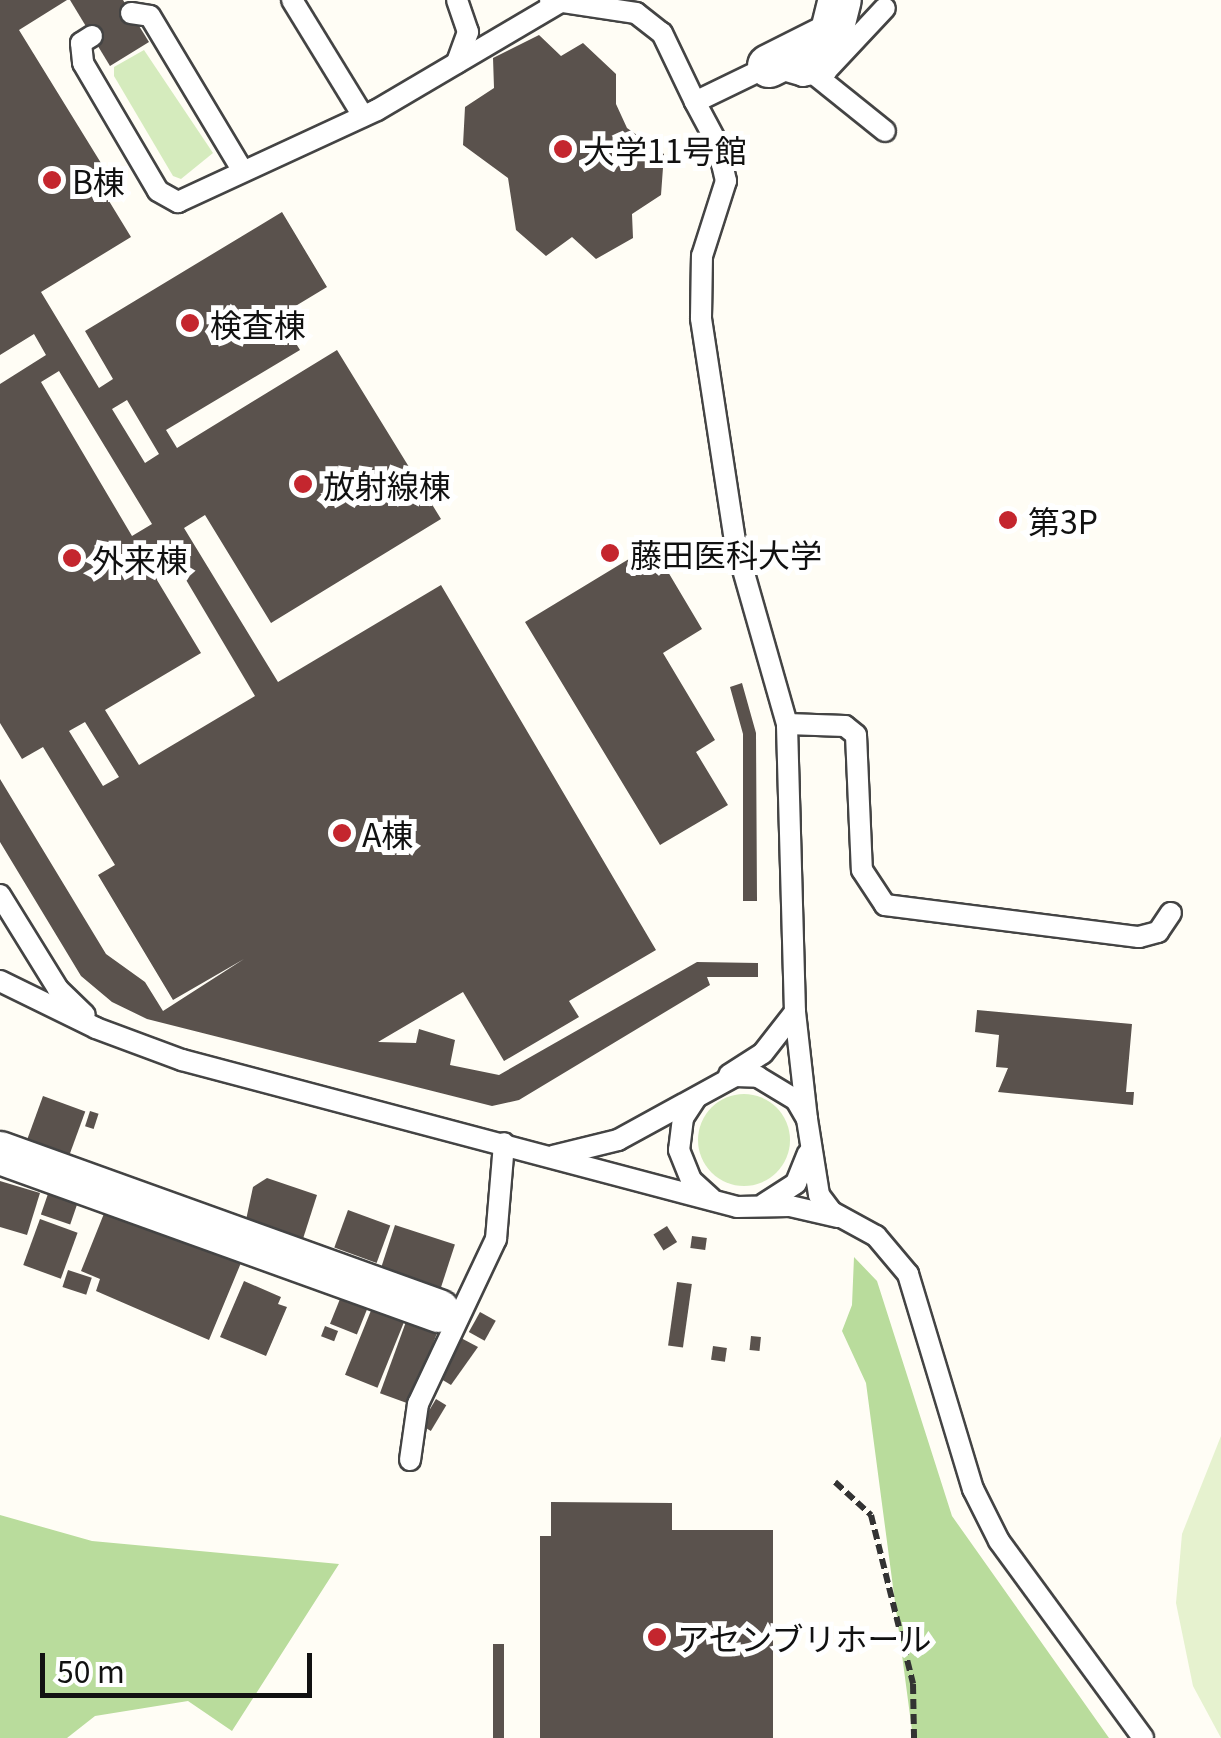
<!DOCTYPE html>
<meta charset="utf-8">
<style>
body{margin:0}
#map{position:relative;width:1221px;height:1738px;overflow:hidden;background:#fffdf5;font-family:Georgia,"Noto Sans JP",serif}
div>[style]{position:absolute}
[style*='--x']{left:calc(var(--x)*1px);top:calc(var(--y)*1px);width:calc(var(--w)*1px);rotate:calc(var(--a)*1deg)}
.green>*{inset:0;background:#d5ebbd}
.round{border-radius:50%}
.forest>*{inset:0;background:#b9dc9c}
.pitch>*{inset:0;background:#e6f2cf}
.building>*{inset:0;background:#5a524d;transform-origin:0 0}
.path>*{height:6px;margin-top:-3px;transform-origin:0;background:repeating-linear-gradient(90deg,#333 0 10px,transparent 0 15px)}
.roads{filter:drop-shadow(2px 0 #444) drop-shadow(-2px 0 #444) drop-shadow(0 2px #444) drop-shadow(0 -2px #444)}
.service>*{height:20px;margin:-10px;padding:0 10px;transform-origin:10px;border-radius:10px;background:#fff}
.minor>*{height:42px;margin:-21px;padding:0 21px;transform-origin:21px;border-radius:21px;background:#fff}
.dots>*{width:28px;height:28px;translate:-50% -50%;box-sizing:border-box;border:5px solid #fff;border-radius:50%}
span{translate:-50% -50%;white-space:nowrap;text-align:center;line-height:1.15;-webkit-text-stroke:10px #fff;paint-order:stroke}
.poi-label{font-size:32px;color:#111}
.left{translate:0 -50%;text-align:left}
.scale{position:absolute;left:40px;top:1653px;width:272px;height:45px;box-sizing:border-box;border:5px solid #111;border-top:0;padding-left:12px;font-size:30px;line-height:35px;white-space:nowrap;color:#111;-webkit-text-stroke:8px #fff;paint-order:stroke}
</style>
<div id="map">
<div class="green">
<div style="clip-path:polygon(144px 50px,213px 153px,181px 179px,173px 176px,114px 76px,114px 67px)"></div>
<div class="round" style="left:698px;top:1094px;width:92px;height:92px"></div>
</div>
<div class="forest">
<div style="clip-path:polygon(854px 1257px,877px 1281px,952px 1516px,1109px 1738px,913px 1738px,866px 1383px,842px 1331px,852px 1305px)"></div>
<div style="clip-path:polygon(0 1515px,92px 1541px,339px 1564px,232px 1731px,188px 1701px,95px 1716px,67px 1738px,0 1738px)"></div>
</div>
<div class="pitch">
<div style="clip-path:polygon(1221px 1436px,1221px 1738px,1193px 1686px,1176px 1603px,1182px 1534px)"></div>
</div>
<div class="building">
<div style="clip-path:polygon(evenodd,0 0,67px 0,19px 30px,109px 176px,98px 183px,131px 237px,41px 292px,99px 388px,113px 379px,85px 331px,282px 212px,327px 287px,279px 316px,300px 350px,166px 430px,177px 448px,337px 350px,441px 519px,271px 623px,205px 515px,184px 528px,278px 682px,441px 585px,656px 950px,569px 1001px,579px 1017px,504px 1061px,463px 992px,378px 1042px,416px 1043px,419px 1029px,455px 1040px,450px 1065px,499px 1075px,697px 962px,758px 963px,758px 977px,707px 977px,710px 985px,519px 1100px,492px 1106px,147px 1019px,112px 1002px,81px 976px,0 842px,0 779px,106px 954px,145px 982px,163px 1011px,244px 959px,173px 1000px,98px 875px,115px 865px,43px 747px,22px 759px,0 723px,0 384px,46px 355px,34px 334px,0 355px,0 0,59px 371px,152px 524px,132px 536px,41px 382px,59px 371px,0 0,127px 400px,159px 454px,145px 463px,112px 409px,127px 400px,0 0,179px 568px,255px 696px,139px 765px,105px 710px,201px 653px,157px 580px,179px 568px,0 0,85px 722px,119px 777px,103px 786px,69px 731px,85px 722px)"></div>
<div style="clip-path:polygon(70px 0,123px 0,149px 42px,110px 66px)"></div>
<div style="clip-path:polygon(539px 35px,561px 56px,583px 43px,616px 74px,616px 104px,627px 128px,664px 154px,661px 195px,632px 214px,633px 238px,596px 259px,572px 237px,546px 256px,516px 230px,508px 178px,463px 145px,465px 107px,494px 88px,493px 58px)"></div>
<div style="clip-path:polygon(652px 545px,702px 629px,663px 653px,715px 740px,696px 752px,728px 805px,660px 845px,525px 622px)"></div>
<div style="clip-path:polygon(742px 683px,756px 733px,757px 901px,743px 901px,743px 734px,730px 687px)"></div>
<div style="clip-path:polygon(977px 1010px,1132px 1024px,1126px 1092px,1134px 1092px,1133px 1105px,998px 1092px,1008px 1068px,996px 1067px,999px 1035px,975px 1032px)"></div>
<div style="left:43px;top:1096px;width:45px;height:59px;rotate:20deg"></div>
<div style="left:90px;top:1111px;width:9px;height:16px;rotate:18deg"></div>
<div style="clip-path:polygon(267px 1178px,317px 1195px,301px 1245px,246px 1220px,253px 1187px)"></div>
<div style="clip-path:polygon(0 1181px,40px 1193px,27px 1235px,0 1227px)"></div>
<div style="left:50px;top:1188px;width:31px;height:28px;rotate:19deg"></div>
<div style="left:348px;top:1210px;width:45px;height:40px;rotate:20deg"></div>
<div style="clip-path:polygon(105px 1211px,243px 1258px,209px 1340px,96px 1291px,100px 1279px,81px 1271px)"></div>
<div style="left:40px;top:1219px;width:40px;height:49px;rotate:20deg"></div>
<div style="left:395px;top:1225px;width:63px;height:52px;rotate:18deg"></div>
<div style="left:667px;top:1226px;width:19px;height:16px;rotate:58deg"></div>
<div style="left:692px;top:1236px;width:15px;height:12px;rotate:8deg"></div>
<div style="left:68px;top:1270px;width:25px;height:18px;rotate:18deg"></div>
<div style="clip-path:polygon(244px 1281px,281px 1297px,278px 1304px,287px 1307px,266px 1356px,220px 1337px)"></div>
<div style="left:677px;top:1282px;width:15px;height:64px;rotate:8deg"></div>
<div style="left:342px;top:1294px;width:29px;height:32px;rotate:22deg"></div>
<div style="left:372px;top:1308px;width:35px;height:72px;rotate:22deg"></div>
<div style="left:480px;top:1312px;width:18px;height:23px;rotate:29deg"></div>
<div style="left:407px;top:1319px;width:33px;height:79px;rotate:20deg"></div>
<div style="left:325px;top:1326px;width:14px;height:11px;rotate:21deg"></div>
<div style="left:751px;top:1336px;width:10px;height:14px;rotate:6deg"></div>
<div style="clip-path:polygon(461px 1338px,478px 1347px,451px 1385px,441px 1379px)"></div>
<div style="left:713px;top:1346px;width:14px;height:14px;rotate:8deg"></div>
<div style="left:436px;top:1399px;width:12px;height:30px;rotate:31deg"></div>
<div style="clip-path:polygon(551px 1502px,672px 1503px,672px 1530px,773px 1530px,773px 1738px,540px 1738px,540px 1536px,551px 1536px)"></div>
<div style="left:493px;top:1644px;width:11px;height:94px"></div>
</div>
<div class="path">
<div style="--x:835;--y:1482;--w:49;--a:42.5"></div>
<div style="--x:871;--y:1515;--w:174;--a:76"></div>
<div style="--x:913;--y:1684;--w:54;--a:88.9"></div>
</div>
<div class="roads">
<div class="service">
<div style="--x:292;--y:0;--w:136;--a:58.5"></div>
<div style="--x:457;--y:0;--w:34;--a:71"></div>
<div style="--x:468;--y:32;--w:33;--a:110"></div>
<div style="--x:550;--y:0;--w:87;--a:8.6"></div>
<div style="--x:636;--y:13;--w:33;--a:38"></div>
<div style="--x:662;--y:33;--w:76;--a:64.4"></div>
<div style="--x:131;--y:13;--w:19;--a:9"></div>
<div style="--x:150;--y:16;--w:177;--a:59.1"></div>
<div style="--x:92;--y:36;--w:13;--a:148"></div>
<div style="--x:81;--y:43;--w:20;--a:84"></div>
<div style="--x:83;--y:63;--w:148;--a:59.6"></div>
<div style="--x:158;--y:191;--w:23;--a:29"></div>
<div style="--x:178;--y:202;--w:219;--a:-24.8"></div>
<div style="--x:377;--y:110;--w:212;--a:-30.5"></div>
<div style="--x:814;--y:74;--w:91;--a:38.8"></div>
<div style="--x:787;--y:724;--w:58;--a:2"></div>
<div style="--x:845;--y:726;--w:14;--a:39"></div>
<div style="--x:856;--y:735;--w:135;--a:87.5"></div>
<div style="--x:862;--y:870;--w:42;--a:56.7"></div>
<div style="--x:885;--y:905;--w:256;--a:7.2"></div>
<div style="--x:1139;--y:937;--w:20;--a:-15"></div>
<div style="--x:1158;--y:932;--w:23;--a:-56"></div>
<div style="--x:0;--y:895;--w:110;--a:58.3"></div>
<div style="--x:58;--y:989;--w:37;--a:44"></div>
<div style="--x:0;--y:981;--w:107;--a:26.1"></div>
<div style="--x:96;--y:1028;--w:92;--a:20.4"></div>
<div style="--x:182;--y:1060;--w:574;--a:14.83"></div>
<div style="--x:737;--y:1207;--w:53;--a:-1.1"></div>
<div style="--x:790;--y:1206;--w:49;--a:12.9"></div>
<div style="--x:729;--y:1075;--w:40;--a:-32.9"></div>
<div style="--x:763;--y:1053;--w:52;--a:-52"></div>
<div style="--x:696;--y:1098;--w:24;--a:123"></div>
<div style="--x:683;--y:1118;--w:32;--a:97"></div>
<div style="--x:679;--y:1150;--w:32;--a:68"></div>
<div style="--x:691;--y:1180;--w:27;--a:42"></div>
<div style="--x:807;--y:1119;--w:108;--a:-96.4"></div>
<div style="--x:795;--y:1012;--w:288;--a:-91.6"></div>
<div style="--x:787;--y:724;--w:190;--a:-105.9"></div>
<div style="--x:735;--y:541;--w:226;--a:-98.7"></div>
<div style="--x:701;--y:318;--w:62;--a:-89.1"></div>
<div style="--x:702;--y:256;--w:79;--a:-72.3"></div>
<div style="--x:726;--y:181;--w:39;--a:-103"></div>
<div style="--x:717;--y:143;--w:47;--a:-118.2"></div>
<div style="--x:695;--y:102;--w:82;--a:-25.9"></div>
<div style="--x:769;--y:66;--w:35;--a:16"></div>
<div style="--x:803;--y:76;--w:24;--a:-12"></div>
<div style="--x:826;--y:71;--w:86;--a:-46.9"></div>
<div style="--x:553;--y:1156;--w:67;--a:-13.8"></div>
<div style="--x:618;--y:1140;--w:133;--a:-28.7"></div>
<div style="--x:735;--y:1076;--w:23;--a:2"></div>
<div style="--x:758;--y:1077;--w:44;--a:31.2"></div>
<div style="--x:796;--y:1100;--w:22;--a:60"></div>
<div style="--x:807;--y:1119;--w:77;--a:81"></div>
<div style="--x:819;--y:1195;--w:21;--a:53"></div>
<div style="--x:832;--y:1212;--w:50;--a:28.6"></div>
<div style="--x:876;--y:1236;--w:50;--a:49.9"></div>
<div style="--x:908;--y:1274;--w:225;--a:73.2"></div>
<div style="--x:973;--y:1489;--w:58;--a:63.4"></div>
<div style="--x:999;--y:1541;--w:244;--a:53.8"></div>
<div style="--x:764;--y:1204;--w:38;--a:-33"></div>
<div style="--x:796;--y:1183;--w:32;--a:-68"></div>
<div style="--x:410;--y:1460;--w:57;--a:-81.9"></div>
<div style="--x:418;--y:1404;--w:183;--a:-64.7"></div>
<div style="--x:496;--y:1239;--w:96;--a:-85.2"></div>
</div>
<div class="minor">
<div style="--x:769;--y:66;--w:69;--a:-26.6"></div>
<div style="--x:831;--y:35;--w:36;--a:-76"></div>
<div style="--x:0;--y:1153;--w:466;--a:19.8"></div>
</div>
</div>
<div class="dots">
<div style="left:563px;top:149px;background:#c4262e"></div>
<div style="left:52px;top:180px;background:#c4262e"></div>
<div style="left:190px;top:323px;background:#c4262e"></div>
<div style="left:303px;top:484px;background:#c4262e"></div>
<div style="left:1008px;top:520px;background:#c4262e"></div>
<div style="left:610px;top:553px;background:#c4262e"></div>
<div style="left:72px;top:558px;background:#c4262e"></div>
<div style="left:342px;top:833px;background:#c4262e"></div>
<div style="left:657px;top:1637px;background:#c4262e"></div>
</div>
<div class="poi-label">
<span class="left" style="left:583px;top:149px">大学11号館</span>
<span class="left" style="left:72px;top:180px">B棟</span>
<span class="left" style="left:210px;top:323px">検査棟</span>
<span class="left" style="left:323px;top:484px">放射線棟</span>
<span class="left" style="left:1028px;top:520px">第3P</span>
<span class="left" style="left:630px;top:553px">藤田医科大学</span>
<span class="left" style="left:92px;top:558px">外来棟</span>
<span class="left" style="left:362px;top:833px">A棟</span>
<span class="left" style="left:677px;top:1637px">アセンブリホール</span>
</div>
<div class="scale">50 m</div>
</div>
